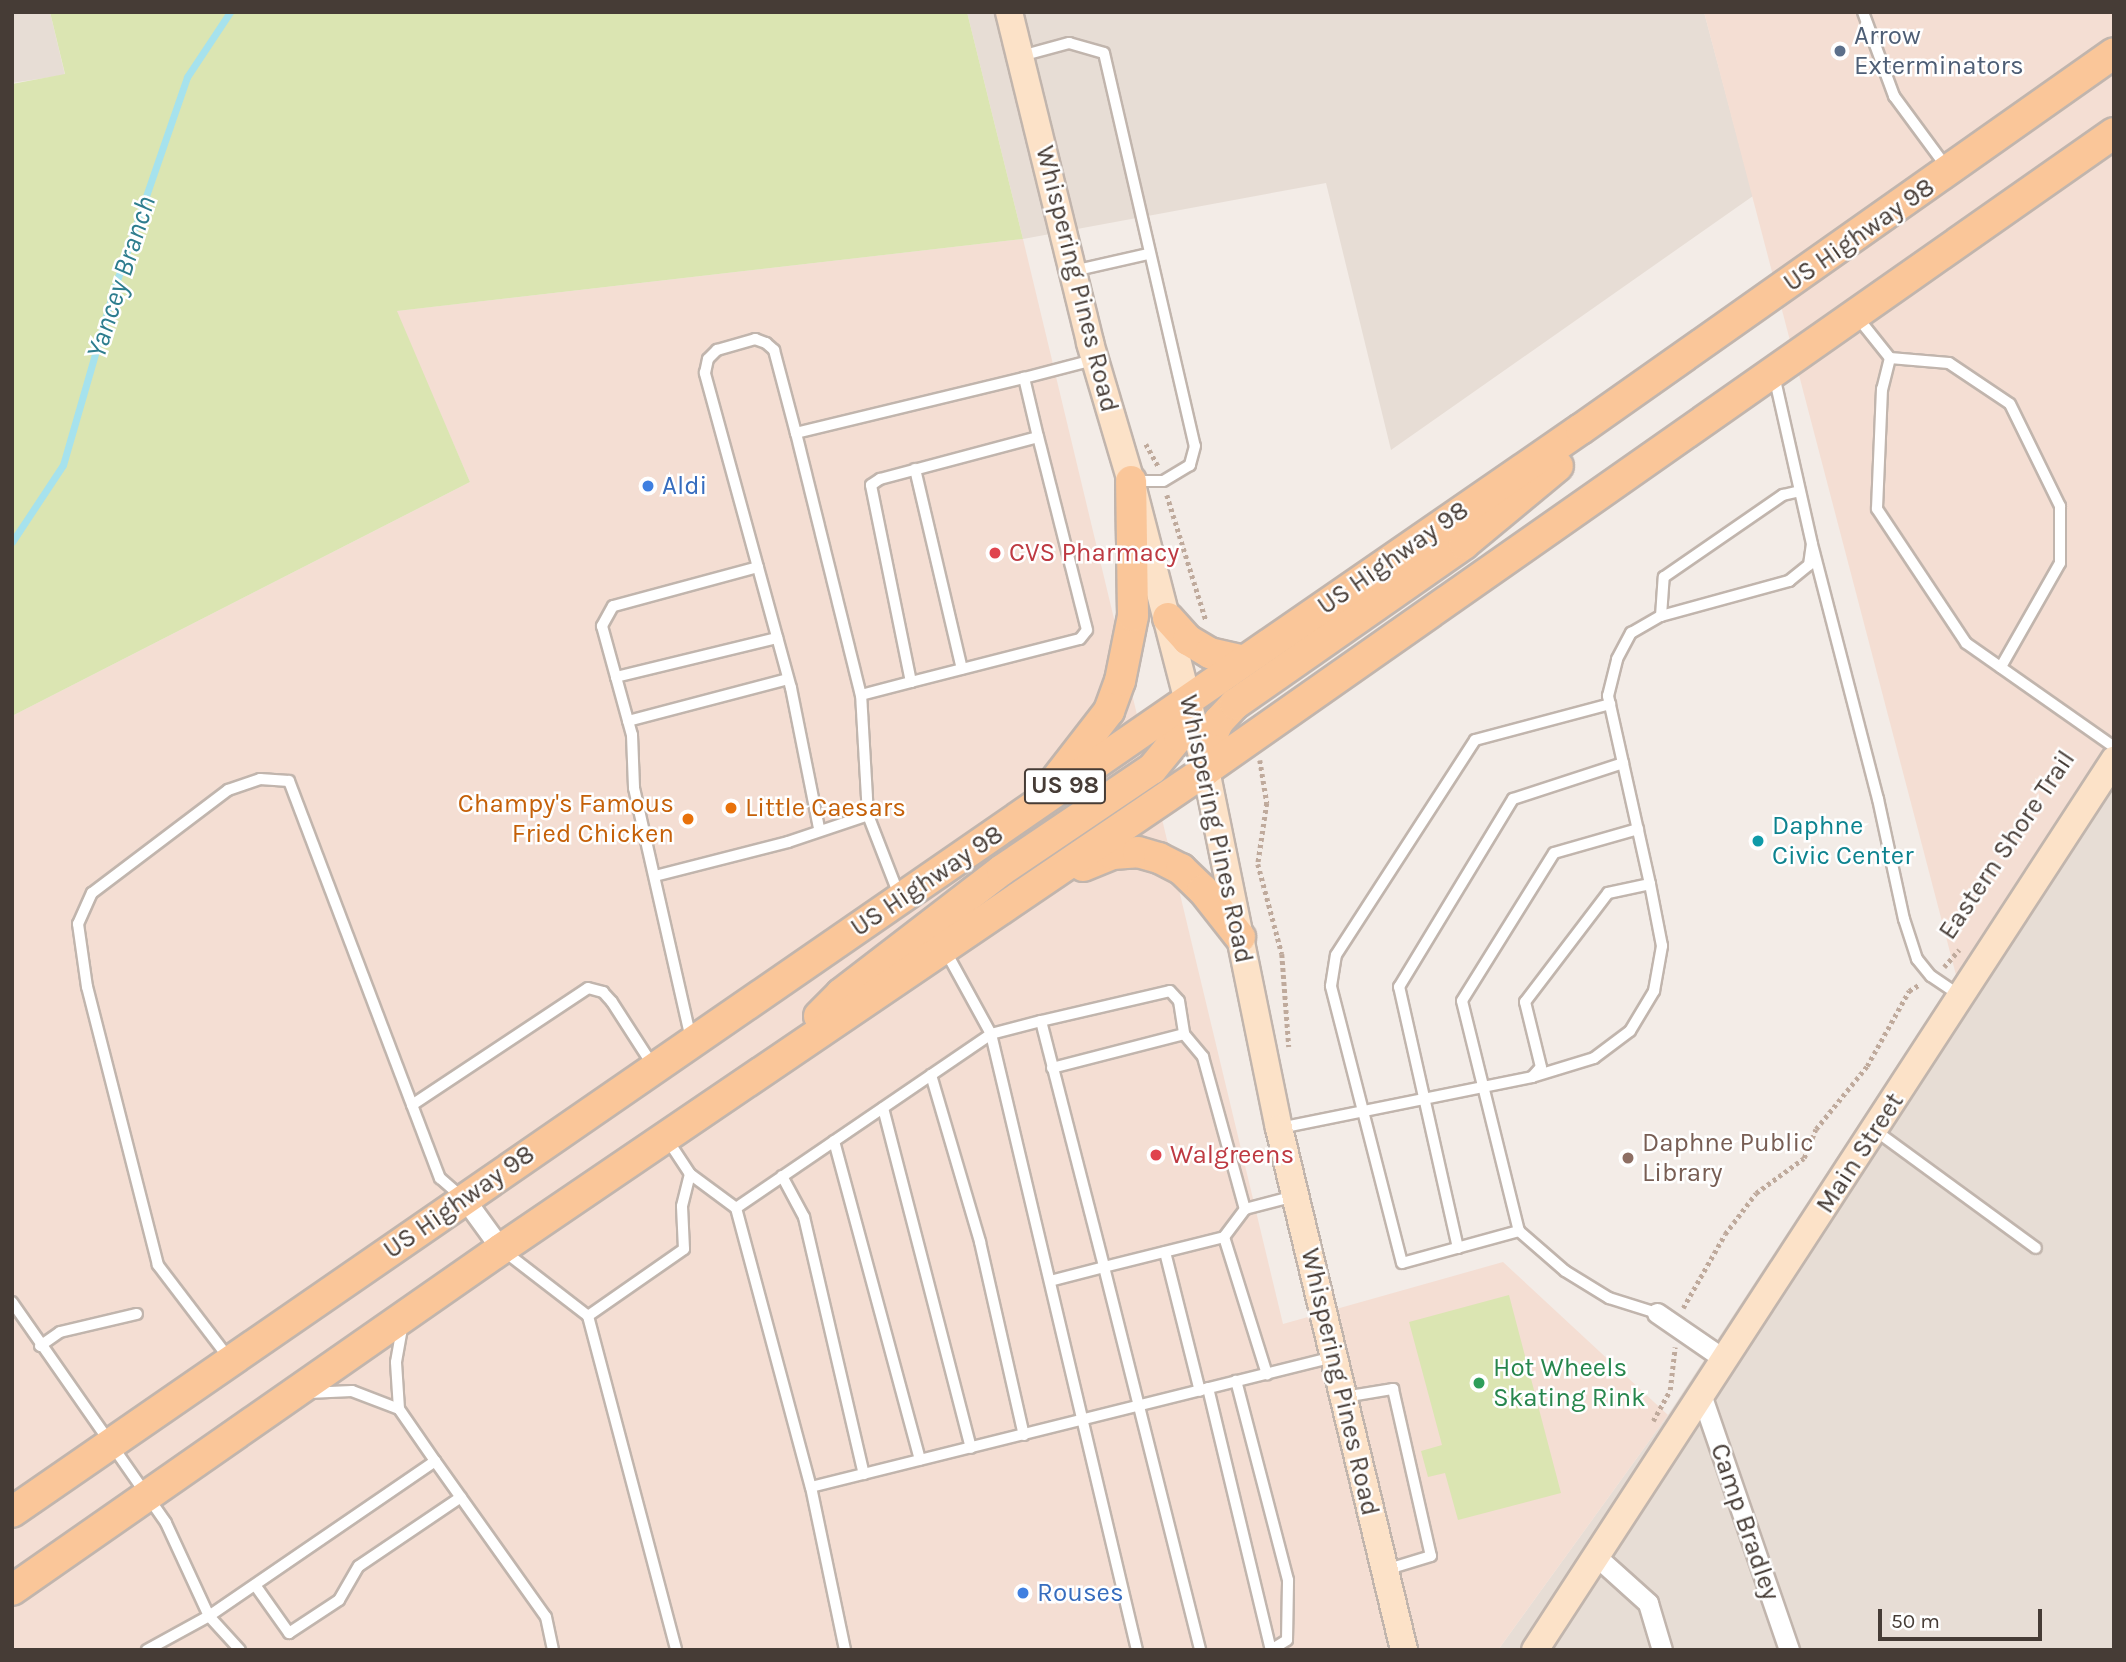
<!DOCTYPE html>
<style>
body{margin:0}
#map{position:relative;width:2126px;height:1662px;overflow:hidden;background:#f3ece7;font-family:Karla,sans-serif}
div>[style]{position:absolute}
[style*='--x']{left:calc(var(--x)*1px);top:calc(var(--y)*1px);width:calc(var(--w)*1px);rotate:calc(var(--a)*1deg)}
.residential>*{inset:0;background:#e7ddd5}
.commercial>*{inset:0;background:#f4ded3}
.green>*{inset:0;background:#dbe5b2}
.stream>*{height:7px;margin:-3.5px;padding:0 3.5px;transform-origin:3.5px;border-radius:3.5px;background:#a6e2ed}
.path>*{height:4.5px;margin-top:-2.25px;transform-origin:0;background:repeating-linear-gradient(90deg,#bfaa9c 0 3.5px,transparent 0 7px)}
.roads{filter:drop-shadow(2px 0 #c1b5ad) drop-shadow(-2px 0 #c1b5ad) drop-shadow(0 2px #c1b5ad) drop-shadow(0 -2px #c1b5ad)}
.lane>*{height:10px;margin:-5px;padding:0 5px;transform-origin:5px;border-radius:5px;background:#fff}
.street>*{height:19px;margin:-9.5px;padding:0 9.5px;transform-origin:9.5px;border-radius:9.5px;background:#fff}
.secondary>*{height:26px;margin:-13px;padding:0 13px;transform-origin:13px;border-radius:13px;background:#fce2c8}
.primary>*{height:30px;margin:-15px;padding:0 15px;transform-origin:15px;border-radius:15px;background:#fac699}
.dots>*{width:19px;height:19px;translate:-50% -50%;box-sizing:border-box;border:4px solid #fff;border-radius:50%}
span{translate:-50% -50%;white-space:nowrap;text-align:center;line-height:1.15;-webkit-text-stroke:5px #fff;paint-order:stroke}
.shield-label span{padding:2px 5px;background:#fff;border:2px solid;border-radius:5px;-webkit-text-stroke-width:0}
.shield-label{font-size:24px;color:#463c36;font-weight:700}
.service-label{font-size:26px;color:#4e5e75}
.left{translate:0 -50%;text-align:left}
.street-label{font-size:26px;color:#463c36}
.shop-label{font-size:26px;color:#366cbe}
.health-label{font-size:26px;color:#be3a42}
.food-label{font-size:26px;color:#c56008}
.right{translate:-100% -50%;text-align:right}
.culture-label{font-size:26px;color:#0d838f}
.education-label{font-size:26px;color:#785e54}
.leisure-label{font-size:26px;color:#27864d}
.water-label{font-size:28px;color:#2d7d8e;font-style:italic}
.frame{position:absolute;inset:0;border:14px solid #463c36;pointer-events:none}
.scale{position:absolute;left:1878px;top:1609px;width:164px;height:32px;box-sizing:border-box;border:4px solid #463c36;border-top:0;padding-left:9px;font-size:21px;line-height:24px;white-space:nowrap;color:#463c36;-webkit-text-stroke:5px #fff;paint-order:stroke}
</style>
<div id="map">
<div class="residential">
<div style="clip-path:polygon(12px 12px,50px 12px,65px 75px,12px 83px)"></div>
<div style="clip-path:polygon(967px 12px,1704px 12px,1753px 196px,1391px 450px,1326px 183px,1023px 239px)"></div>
<div style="clip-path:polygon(2114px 734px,2114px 1650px,1498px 1650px,1668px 1415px)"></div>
</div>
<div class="commercial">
<div style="clip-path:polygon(1704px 12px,2114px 12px,2114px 734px,1956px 975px)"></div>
<div style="clip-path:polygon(1023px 239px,1283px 1324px,1503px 1262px,1668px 1415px,1498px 1650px,12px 1650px,12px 716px,470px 482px,396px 311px)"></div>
</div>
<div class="green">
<div style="clip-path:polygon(50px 12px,967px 12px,1023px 239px,397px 311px,470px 482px,12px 716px,12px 84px,65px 74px)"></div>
<div style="clip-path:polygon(1509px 1295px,1561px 1493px,1458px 1520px,1445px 1473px,1428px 1477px,1421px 1451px,1442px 1445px,1409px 1322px)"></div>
</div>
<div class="stream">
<div style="--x:12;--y:542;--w:92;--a:-56.5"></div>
<div style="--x:63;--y:465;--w:180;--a:-73.9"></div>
<div style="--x:113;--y:292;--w:227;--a:-71"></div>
<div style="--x:187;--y:77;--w:78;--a:-56.5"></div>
</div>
<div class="path">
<div style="--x:1146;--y:444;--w:26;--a:61"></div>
<div style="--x:1167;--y:495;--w:131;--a:72.7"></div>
<div style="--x:1260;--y:760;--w:44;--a:80.8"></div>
<div style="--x:1267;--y:803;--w:62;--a:98.4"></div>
<div style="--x:1258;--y:864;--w:93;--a:75.1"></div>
<div style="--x:1282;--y:954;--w:93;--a:85.7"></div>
<div style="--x:1944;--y:967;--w:23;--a:-49"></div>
<div style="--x:1683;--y:1308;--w:85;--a:-60.4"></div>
<div style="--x:1725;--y:1234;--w:51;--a:-52.9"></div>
<div style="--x:1756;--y:1193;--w:59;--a:-36.1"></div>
<div style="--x:1804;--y:1158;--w:31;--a:-68"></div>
<div style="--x:1816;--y:1129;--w:81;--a:-51"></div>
<div style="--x:1867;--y:1066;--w:86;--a:-60.8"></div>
<div style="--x:1909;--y:991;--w:13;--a:-32"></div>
<div style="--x:1653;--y:1421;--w:35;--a:-61"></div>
<div style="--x:1670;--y:1390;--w:43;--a:-83.4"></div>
</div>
<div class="roads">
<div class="lane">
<div style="--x:1863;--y:12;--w:90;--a:69.7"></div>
<div style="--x:1894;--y:96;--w:89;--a:53.6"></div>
<div style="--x:1021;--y:56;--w:50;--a:-15.2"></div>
<div style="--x:1069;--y:43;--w:36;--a:16"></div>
<div style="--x:1104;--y:53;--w:403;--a:77"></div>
<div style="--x:1195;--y:446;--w:20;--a:105"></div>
<div style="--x:1190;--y:465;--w:31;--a:149"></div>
<div style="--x:1163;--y:481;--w:28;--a:180"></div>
<div style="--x:1073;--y:271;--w:77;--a:-12.8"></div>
<div style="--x:1858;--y:318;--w:51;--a:51.3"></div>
<div style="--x:1890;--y:358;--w:32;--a:104"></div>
<div style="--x:1882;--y:389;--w:120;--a:92.4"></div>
<div style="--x:1877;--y:509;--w:161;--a:56.4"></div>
<div style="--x:1966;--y:643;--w:181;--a:35.1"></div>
<div style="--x:1890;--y:358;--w:59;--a:4.8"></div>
<div style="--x:1949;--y:363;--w:73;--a:33.9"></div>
<div style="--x:2010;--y:404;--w:114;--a:63.9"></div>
<div style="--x:2060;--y:506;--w:57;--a:90"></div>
<div style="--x:2060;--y:563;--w:120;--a:119.6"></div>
<div style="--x:796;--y:433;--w:270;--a:76.1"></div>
<div style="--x:915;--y:469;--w:205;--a:76.8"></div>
<div style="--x:1813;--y:548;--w:259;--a:75.5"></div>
<div style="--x:1878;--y:799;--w:123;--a:77.8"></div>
<div style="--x:1904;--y:919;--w:42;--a:72"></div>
<div style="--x:1917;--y:959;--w:22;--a:51"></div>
<div style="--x:1931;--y:976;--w:36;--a:34"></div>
<div style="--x:758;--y:567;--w:150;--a:164.9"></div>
<div style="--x:613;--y:606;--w:23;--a:119"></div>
<div style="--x:602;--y:626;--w:53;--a:74.6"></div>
<div style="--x:616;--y:677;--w:166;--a:-13.6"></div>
<div style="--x:1661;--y:616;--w:39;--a:-86"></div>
<div style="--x:1664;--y:577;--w:145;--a:-34.6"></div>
<div style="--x:1783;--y:495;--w:17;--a:-13"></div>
<div style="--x:616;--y:677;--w:60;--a:74.6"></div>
<div style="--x:632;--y:735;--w:53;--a:87.8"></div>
<div style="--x:634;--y:788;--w:257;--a:77.2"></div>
<div style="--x:911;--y:682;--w:174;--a:-14.3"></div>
<div style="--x:1080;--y:639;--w:11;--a:-52"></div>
<div style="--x:1087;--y:630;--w:199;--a:-104.2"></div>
<div style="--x:628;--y:721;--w:165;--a:-14.7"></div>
<div style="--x:819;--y:828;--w:143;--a:-101.3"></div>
<div style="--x:791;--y:688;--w:327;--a:-105.3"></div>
<div style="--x:705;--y:373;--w:14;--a:-78"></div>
<div style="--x:708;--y:359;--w:13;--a:-45"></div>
<div style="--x:717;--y:350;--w:40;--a:-16"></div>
<div style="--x:755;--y:339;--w:12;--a:20"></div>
<div style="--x:766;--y:343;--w:11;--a:41"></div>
<div style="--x:774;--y:350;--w:86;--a:75.2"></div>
<div style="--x:796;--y:433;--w:235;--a:-13.6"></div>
<div style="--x:1638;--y:829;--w:87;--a:164.1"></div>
<div style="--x:1554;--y:853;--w:174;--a:121.9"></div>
<div style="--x:1462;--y:1001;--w:237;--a:76.1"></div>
<div style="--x:1519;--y:1231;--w:61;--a:41"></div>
<div style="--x:1565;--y:1271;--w:52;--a:31.5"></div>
<div style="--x:1609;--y:1298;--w:50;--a:17.4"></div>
<div style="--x:655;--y:876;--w:137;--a:-14.3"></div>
<div style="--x:788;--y:842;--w:84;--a:-18.6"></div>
<div style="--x:899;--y:895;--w:86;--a:-111.2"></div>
<div style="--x:868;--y:815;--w:120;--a:-93.3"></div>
<div style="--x:861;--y:695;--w:52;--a:-14.6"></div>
<div style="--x:911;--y:682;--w:201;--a:-101.5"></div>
<div style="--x:871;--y:485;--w:11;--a:-34"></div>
<div style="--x:880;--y:479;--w:163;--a:-14.9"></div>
<div style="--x:1038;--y:437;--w:61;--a:-103.3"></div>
<div style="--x:1024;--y:378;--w:71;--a:-14.6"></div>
<div style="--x:945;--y:950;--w:96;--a:61.3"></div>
<div style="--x:991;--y:1034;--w:52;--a:-14.6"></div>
<div style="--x:1041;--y:1021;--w:254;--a:75.6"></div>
<div style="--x:1104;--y:1267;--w:124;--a:-14"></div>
<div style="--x:1224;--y:1237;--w:35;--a:-53"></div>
<div style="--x:1245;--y:1209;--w:52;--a:-14.6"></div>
<div style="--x:1041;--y:1021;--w:132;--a:-13.1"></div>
<div style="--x:1170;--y:991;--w:13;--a:48"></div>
<div style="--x:1179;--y:1001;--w:33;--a:81"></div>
<div style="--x:1052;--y:1068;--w:136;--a:-14.4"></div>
<div style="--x:1184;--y:1034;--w:30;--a:50"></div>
<div style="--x:1203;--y:1057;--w:158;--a:74.6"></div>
<div style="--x:931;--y:1075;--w:174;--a:73.6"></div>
<div style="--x:980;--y:1242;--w:198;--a:77.2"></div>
<div style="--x:1532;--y:1077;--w:13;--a:-48"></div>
<div style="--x:1541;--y:1067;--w:67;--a:-103.8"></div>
<div style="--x:1525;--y:1002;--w:137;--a:-52.7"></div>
<div style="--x:1608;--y:893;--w:43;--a:-12.1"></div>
<div style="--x:1650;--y:884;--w:193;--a:-102.6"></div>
<div style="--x:1608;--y:696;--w:38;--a:-76"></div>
<div style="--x:1617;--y:659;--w:30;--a:-62"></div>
<div style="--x:1631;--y:633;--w:34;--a:-30"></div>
<div style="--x:1661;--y:616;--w:133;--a:-15.3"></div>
<div style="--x:1789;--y:581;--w:26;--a:-39"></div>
<div style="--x:1809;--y:565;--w:21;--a:-82"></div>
<div style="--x:1812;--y:544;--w:172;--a:-102.7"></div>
<div style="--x:412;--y:1105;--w:211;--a:-33.6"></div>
<div style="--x:588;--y:988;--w:16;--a:15"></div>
<div style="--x:603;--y:992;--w:13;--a:48"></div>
<div style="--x:612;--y:1002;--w:74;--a:57.2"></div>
<div style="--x:883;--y:1108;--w:351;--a:75.5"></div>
<div style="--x:1280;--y:1128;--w:257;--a:-11.4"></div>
<div style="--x:1532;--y:1077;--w:65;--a:-17"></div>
<div style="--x:1594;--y:1058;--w:45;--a:-36.9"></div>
<div style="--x:1630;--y:1031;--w:47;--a:-59"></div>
<div style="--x:1654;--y:991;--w:46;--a:-79.9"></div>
<div style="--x:1662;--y:946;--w:63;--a:-101"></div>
<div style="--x:1876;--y:1131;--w:198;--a:36.2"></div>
<div style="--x:667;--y:1139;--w:42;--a:56.7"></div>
<div style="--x:690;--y:1174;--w:57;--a:36.5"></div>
<div style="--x:736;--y:1208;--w:289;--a:75"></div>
<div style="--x:811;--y:1487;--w:539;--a:-13.96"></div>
<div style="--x:834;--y:1141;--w:330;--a:74.9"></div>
<div style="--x:782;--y:1176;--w:47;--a:61.8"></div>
<div style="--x:804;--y:1217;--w:264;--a:76.9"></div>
<div style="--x:736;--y:1208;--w:309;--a:-34.3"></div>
<div style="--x:991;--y:1034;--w:633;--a:76.67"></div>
<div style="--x:1519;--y:1231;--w:121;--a:164.7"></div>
<div style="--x:1402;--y:1263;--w:286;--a:-104.4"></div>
<div style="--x:1331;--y:986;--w:31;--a:-81"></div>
<div style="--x:1336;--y:955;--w:256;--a:-57.1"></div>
<div style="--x:1475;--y:740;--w:140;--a:-14.9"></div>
<div style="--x:1224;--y:1237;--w:144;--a:72.6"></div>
<div style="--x:1458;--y:1248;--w:268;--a:-102.7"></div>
<div style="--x:1399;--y:987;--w:220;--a:-58.8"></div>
<div style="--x:1513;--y:799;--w:116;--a:-18.1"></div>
<div style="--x:504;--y:1251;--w:106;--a:37.7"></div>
<div style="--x:588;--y:1316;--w:345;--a:75.2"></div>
<div style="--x:1165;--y:1252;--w:143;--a:75.9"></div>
<div style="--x:1050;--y:1281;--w:56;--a:-14.5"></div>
<div style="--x:1104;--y:1267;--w:395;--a:75.9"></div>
<div style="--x:12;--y:1302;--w:269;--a:55.1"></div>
<div style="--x:166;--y:1523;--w:102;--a:65.2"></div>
<div style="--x:209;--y:1616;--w:71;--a:151.3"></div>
<div style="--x:588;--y:1316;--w:117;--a:-34.9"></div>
<div style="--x:684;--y:1249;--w:43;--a:-92.7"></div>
<div style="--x:682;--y:1206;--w:33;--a:-76"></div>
<div style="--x:40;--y:1346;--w:24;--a:-35"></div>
<div style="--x:60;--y:1332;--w:79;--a:-13.2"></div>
<div style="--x:228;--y:1357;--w:116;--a:-127.3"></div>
<div style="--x:158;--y:1265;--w:287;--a:-104.3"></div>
<div style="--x:87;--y:987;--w:64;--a:-98.1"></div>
<div style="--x:78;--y:924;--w:34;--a:-66"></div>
<div style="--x:92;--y:893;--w:171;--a:-37.1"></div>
<div style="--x:228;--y:790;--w:34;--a:-19"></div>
<div style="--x:260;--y:779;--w:29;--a:4"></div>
<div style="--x:289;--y:781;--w:425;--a:69.2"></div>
<div style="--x:440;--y:1178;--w:30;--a:41"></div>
<div style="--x:1208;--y:1388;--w:269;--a:76.5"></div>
<div style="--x:1271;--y:1650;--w:19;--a:-32"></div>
<div style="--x:1287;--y:1640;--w:60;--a:-89"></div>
<div style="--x:1288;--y:1580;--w:206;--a:-104.6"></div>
<div style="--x:308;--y:1393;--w:44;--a:-2.6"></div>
<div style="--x:352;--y:1391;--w:50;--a:21"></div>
<div style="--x:1344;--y:1397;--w:50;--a:-9.3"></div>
<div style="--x:1393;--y:1389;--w:171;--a:77.2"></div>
<div style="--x:1431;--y:1556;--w:48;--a:163.1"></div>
<div style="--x:435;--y:1461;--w:191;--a:54.6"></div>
<div style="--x:546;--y:1617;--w:34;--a:78"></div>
<div style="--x:811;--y:1487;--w:167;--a:78.2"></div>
<div style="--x:255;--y:1585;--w:59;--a:54.7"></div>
<div style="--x:289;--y:1633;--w:60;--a:-33.4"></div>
<div style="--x:339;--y:1600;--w:39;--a:-60"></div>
<div style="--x:359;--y:1566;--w:123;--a:-34.1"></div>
<div style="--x:240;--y:1650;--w:46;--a:-132.4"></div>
<div style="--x:209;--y:1616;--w:274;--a:-34.4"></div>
<div style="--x:435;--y:1461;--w:63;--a:-124.7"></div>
<div style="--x:399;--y:1409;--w:47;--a:-93.7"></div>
<div style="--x:396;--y:1362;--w:35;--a:-80"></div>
</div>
<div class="street">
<div style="--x:464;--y:1198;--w:63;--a:54"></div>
<div style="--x:1657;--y:1313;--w:81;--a:34.5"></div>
<div style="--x:1701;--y:1394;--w:271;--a:71"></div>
<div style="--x:1597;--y:1557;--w:69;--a:42"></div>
<div style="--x:1648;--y:1603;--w:49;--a:73.4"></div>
</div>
<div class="secondary">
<div style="--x:1009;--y:12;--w:341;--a:76.2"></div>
<div style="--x:1090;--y:343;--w:144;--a:73.5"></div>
<div style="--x:1131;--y:481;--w:299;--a:75.5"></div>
<div style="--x:1206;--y:770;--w:365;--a:78.5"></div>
<div style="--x:1279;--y:1128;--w:537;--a:76.53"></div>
<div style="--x:1535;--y:1650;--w:1062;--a:-56.95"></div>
</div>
<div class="primary">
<div style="--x:1168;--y:618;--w:30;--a:48"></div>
<div style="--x:1188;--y:640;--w:26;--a:31"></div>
<div style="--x:1210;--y:653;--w:35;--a:13"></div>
<div style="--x:1206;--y:770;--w:28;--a:-84"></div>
<div style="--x:1209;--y:742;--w:23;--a:-65"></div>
<div style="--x:1219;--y:721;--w:23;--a:-47"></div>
<div style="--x:1235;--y:704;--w:279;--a:-34.9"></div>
<div style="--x:1464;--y:544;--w:122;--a:-39.7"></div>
<div style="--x:1051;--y:786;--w:95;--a:-52.3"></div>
<div style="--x:1109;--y:711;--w:32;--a:-70"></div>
<div style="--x:1120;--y:681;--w:66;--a:-78.7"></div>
<div style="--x:1133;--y:616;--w:135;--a:-90.8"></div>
<div style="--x:1083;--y:866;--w:31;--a:-22"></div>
<div style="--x:1112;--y:854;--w:26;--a:-4"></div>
<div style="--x:1138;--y:852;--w:22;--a:16"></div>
<div style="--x:1159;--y:858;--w:25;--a:27"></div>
<div style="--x:1181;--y:869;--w:30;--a:44"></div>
<div style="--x:1203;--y:890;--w:60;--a:51.8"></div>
<div style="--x:819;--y:1016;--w:31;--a:-45"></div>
<div style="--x:841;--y:994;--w:203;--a:-37.6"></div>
<div style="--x:1002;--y:870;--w:181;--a:-34"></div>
<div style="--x:1152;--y:769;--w:43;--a:-50.7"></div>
<div style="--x:1179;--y:736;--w:36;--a:-74"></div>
<div style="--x:12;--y:1512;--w:1906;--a:-34.62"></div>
<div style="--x:1581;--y:429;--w:652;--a:-35.2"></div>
<div style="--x:12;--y:1590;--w:596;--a:-34.89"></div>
<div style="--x:501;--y:1249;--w:852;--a:-34.19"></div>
<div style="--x:1206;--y:770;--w:1109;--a:-35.05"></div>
</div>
</div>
<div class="dots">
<div style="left:1840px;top:51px;background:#5c6f8a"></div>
<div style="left:648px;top:486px;background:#3f7fe0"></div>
<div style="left:995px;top:553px;background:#e0444e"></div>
<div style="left:731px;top:808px;background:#e8710a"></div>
<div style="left:688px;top:819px;background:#e8710a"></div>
<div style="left:1758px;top:841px;background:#0f9aa8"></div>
<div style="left:1156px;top:1155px;background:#e0444e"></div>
<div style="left:1628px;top:1158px;background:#8d6e63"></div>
<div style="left:1479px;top:1383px;background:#2e9e5b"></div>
<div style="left:1023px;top:1593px;background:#3f7fe0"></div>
</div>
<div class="shield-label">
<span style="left:1065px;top:786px">US 98</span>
</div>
<div class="service-label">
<span class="left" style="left:1854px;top:51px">Arrow<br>Exterminators</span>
</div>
<div class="street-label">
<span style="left:1859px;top:235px;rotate:-35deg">US Highway 98</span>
<span style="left:1077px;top:279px;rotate:76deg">Whispering Pines Road</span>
<span style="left:1393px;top:558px;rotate:-35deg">US Highway 98</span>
<span style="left:1216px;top:829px;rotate:78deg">Whispering Pines Road</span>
<span style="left:2007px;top:845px;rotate:-56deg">Eastern Shore Trail</span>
<span style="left:927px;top:881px;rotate:-34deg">US Highway 98</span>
<span style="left:1860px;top:1153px;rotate:-57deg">Main Street</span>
<span style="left:459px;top:1202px;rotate:-35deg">US Highway 98</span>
<span style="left:1340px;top:1382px;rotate:77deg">Whispering Pines Road</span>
<span style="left:1745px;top:1522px;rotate:71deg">Camp Bradley</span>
</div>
<div class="shop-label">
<span class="left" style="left:662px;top:486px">Aldi</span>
<span class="left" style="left:1037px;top:1593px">Rouses</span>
</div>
<div class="health-label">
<span class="left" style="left:1009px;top:553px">CVS Pharmacy</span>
<span class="left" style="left:1170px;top:1155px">Walgreens</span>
</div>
<div class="food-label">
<span class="right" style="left:674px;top:819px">Champy's Famous<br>Fried Chicken</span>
<span class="left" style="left:745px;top:808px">Little Caesars</span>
</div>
<div class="culture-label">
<span class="left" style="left:1772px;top:841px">Daphne<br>Civic Center</span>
</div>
<div class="education-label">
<span class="left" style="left:1642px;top:1158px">Daphne Public<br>Library</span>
</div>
<div class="leisure-label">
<span class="left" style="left:1493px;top:1383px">Hot Wheels<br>Skating Rink</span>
</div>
<div class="water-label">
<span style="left:121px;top:277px;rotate:-72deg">Yancey Branch</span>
</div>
<div class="frame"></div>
<div class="scale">50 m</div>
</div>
